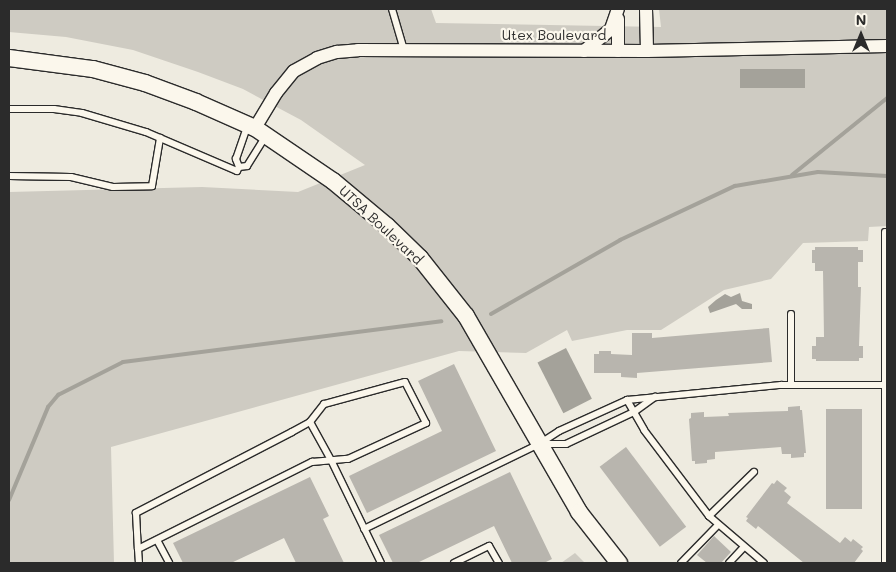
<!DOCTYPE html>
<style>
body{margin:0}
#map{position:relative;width:896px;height:572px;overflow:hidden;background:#eeebe0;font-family:Mali,sans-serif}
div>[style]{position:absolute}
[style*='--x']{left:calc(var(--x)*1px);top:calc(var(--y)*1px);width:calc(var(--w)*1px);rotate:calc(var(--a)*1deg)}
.green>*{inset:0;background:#cecbc2}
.water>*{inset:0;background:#a4a29a;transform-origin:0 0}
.stream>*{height:4px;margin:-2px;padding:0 2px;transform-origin:2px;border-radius:2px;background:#a4a29a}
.building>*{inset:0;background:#b8b5ae;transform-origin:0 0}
.roads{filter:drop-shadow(1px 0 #2b2b2b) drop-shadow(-1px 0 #2b2b2b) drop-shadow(0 1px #2b2b2b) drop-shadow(0 -1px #2b2b2b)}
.lane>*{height:6px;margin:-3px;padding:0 3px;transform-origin:3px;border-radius:3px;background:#fbf7ec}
.street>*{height:12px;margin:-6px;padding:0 6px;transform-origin:6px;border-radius:6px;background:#fbf7ec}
.secondary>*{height:16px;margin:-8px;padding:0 8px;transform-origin:8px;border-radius:8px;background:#fbf7ec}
span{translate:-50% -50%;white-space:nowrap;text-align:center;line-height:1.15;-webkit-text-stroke:4.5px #fbf7ec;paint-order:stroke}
.street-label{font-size:14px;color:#2b2b2b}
.frame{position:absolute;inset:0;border:10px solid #2b2b2b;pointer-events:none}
.north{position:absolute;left:836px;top:10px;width:50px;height:50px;-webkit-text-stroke:4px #fbf7ec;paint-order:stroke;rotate:0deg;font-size:14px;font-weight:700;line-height:20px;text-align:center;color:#2b2b2b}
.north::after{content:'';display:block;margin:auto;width:18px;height:22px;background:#2b2b2b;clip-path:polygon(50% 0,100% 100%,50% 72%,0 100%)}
</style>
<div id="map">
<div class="green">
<div style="clip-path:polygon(9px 9px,431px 9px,436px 23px,661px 27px,659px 9px,887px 9px,887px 226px,869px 227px,868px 241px,803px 243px,771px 279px,724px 290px,661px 330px,627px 330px,572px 341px,567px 330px,526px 353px,459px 351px,111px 447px,114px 563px,9px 563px,9px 192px,202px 187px,298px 192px,365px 165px,301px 120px,243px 89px,198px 72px,133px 50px,66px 37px,9px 32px)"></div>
<div style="clip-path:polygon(575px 553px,585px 563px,561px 563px)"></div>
</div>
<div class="water">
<div style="left:740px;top:69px;width:65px;height:19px"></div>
<div style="clip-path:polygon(740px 293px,742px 301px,752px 304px,752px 309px,742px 309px,736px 304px,710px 313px,708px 307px,716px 300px,725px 294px,731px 297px)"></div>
<div style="left:566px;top:348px;width:57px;height:32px;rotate:63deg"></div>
</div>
<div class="stream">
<div style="--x:792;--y:175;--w:122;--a:-39"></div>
<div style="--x:491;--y:314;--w:149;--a:-29.8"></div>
<div style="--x:620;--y:240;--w:127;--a:-25.2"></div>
<div style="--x:735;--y:186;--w:84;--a:-9.6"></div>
<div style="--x:818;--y:172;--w:69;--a:3.3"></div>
<div style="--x:9;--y:500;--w:101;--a:-67.2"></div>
<div style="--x:48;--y:407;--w:16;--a:-50"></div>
<div style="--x:58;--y:395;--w:73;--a:-26.9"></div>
<div style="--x:123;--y:362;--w:321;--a:-7.3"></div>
</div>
<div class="building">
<div style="clip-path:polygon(815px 247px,858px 247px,858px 250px,863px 250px,863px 262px,858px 262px,858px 287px,861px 287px,859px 346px,863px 346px,863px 358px,859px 358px,859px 361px,816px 361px,816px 359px,812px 359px,812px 346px,816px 346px,816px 337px,824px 337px,823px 271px,815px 271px,815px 263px,812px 263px,812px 250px,815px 250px)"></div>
<div style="clip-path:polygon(769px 328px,772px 362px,637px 373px,637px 378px,621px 377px,621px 373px,594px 373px,594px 354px,599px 354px,599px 351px,611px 351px,611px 354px,632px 355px,632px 333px,652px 333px,652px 338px)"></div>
<div style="clip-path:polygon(454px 364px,496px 451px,367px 513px,349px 476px,442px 431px,418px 381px)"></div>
<div style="clip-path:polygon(800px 406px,800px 410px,802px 410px,806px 453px,804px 453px,804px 457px,791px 458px,791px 454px,782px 454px,781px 447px,715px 452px,715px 459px,707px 460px,707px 463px,695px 464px,695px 461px,692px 461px,689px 419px,691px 418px,691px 413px,704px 412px,704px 417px,729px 416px,728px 413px,788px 411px,788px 407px)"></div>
<div style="left:826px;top:409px;width:36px;height:100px"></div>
<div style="left:626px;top:447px;width:100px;height:33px;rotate:53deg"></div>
<div style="clip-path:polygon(510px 472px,552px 559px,544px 563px,512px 563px,494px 526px,417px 563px,393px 563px,379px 535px)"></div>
<div style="clip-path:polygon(310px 477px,329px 516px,323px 519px,344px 563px,296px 563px,284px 538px,231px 563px,183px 563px,173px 543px)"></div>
<div style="clip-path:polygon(777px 480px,787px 488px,784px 491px,791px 497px,787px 503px,840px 543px,845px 537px,851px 542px,853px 539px,863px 547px,861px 549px,863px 551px,854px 563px,804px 563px,758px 526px,756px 529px,746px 521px,748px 518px,746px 517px,772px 483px,774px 484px)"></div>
<div style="clip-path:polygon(714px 536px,731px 552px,721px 563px,707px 563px,697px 555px)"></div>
</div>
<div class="roads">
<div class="lane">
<div style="--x:392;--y:9;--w:43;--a:73.7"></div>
<div style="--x:9;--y:109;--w:45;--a:0"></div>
<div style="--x:54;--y:109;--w:28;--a:8"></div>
<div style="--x:82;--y:113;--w:67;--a:16.5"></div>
<div style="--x:146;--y:132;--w:99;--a:23.2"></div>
<div style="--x:237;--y:171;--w:4;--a:-63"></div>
<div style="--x:239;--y:167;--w:9;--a:-111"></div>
<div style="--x:236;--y:159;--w:36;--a:-71"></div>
<div style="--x:239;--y:167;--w:8;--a:-7"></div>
<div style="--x:247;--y:166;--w:36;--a:-58"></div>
<div style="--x:9;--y:176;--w:62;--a:0.9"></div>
<div style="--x:71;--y:177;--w:43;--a:13.4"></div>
<div style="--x:113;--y:187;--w:39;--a:-1"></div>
<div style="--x:152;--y:186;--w:49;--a:-80.5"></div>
<div style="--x:885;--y:232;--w:331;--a:90"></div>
<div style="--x:791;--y:314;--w:71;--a:90"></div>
<div style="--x:627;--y:400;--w:34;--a:60"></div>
<div style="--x:644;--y:430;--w:108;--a:52.9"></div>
<div style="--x:709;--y:516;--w:72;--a:40.5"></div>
<div style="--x:310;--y:422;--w:43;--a:61.1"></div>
<div style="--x:331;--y:460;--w:114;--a:64.1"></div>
<div style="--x:542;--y:444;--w:24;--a:0"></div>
<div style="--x:566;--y:444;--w:75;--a:-25.2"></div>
<div style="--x:634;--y:412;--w:26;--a:-36"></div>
<div style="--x:709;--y:516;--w:63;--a:-44.4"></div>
<div style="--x:364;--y:529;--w:195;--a:-25.9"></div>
<div style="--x:539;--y:444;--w:24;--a:-33"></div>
<div style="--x:559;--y:431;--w:75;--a:-24.5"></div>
<div style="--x:627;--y:400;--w:155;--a:-5.6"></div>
<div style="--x:781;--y:385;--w:104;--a:0"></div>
<div style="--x:157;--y:540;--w:26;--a:62"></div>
<div style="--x:138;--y:549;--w:195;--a:-26.6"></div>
<div style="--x:312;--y:462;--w:36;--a:-5"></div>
<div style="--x:348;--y:459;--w:86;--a:-24.8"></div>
<div style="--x:426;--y:423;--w:46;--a:-117.1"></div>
<div style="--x:405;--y:382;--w:84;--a:164.8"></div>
<div style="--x:324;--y:404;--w:23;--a:128"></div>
<div style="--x:310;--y:422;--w:21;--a:151"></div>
<div style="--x:292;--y:432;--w:176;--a:152.6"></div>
<div style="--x:136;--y:513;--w:36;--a:87"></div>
<div style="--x:138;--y:549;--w:14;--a:86"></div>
<div style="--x:454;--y:563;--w:39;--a:-26"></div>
<div style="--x:489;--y:546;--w:20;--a:60"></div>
<div style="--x:681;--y:563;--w:53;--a:-45.8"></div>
<div style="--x:729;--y:563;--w:22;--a:-47"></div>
</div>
<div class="street">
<div style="--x:646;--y:9;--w:42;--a:88.6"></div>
<div style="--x:584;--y:51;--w:35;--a:-39"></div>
<div style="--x:611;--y:29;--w:21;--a:-71"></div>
<div style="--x:618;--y:51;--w:32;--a:-90"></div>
<div style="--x:255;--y:128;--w:41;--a:-59"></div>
<div style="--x:276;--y:93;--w:28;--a:-51"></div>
<div style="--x:294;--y:71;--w:26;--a:-29"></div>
<div style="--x:317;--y:58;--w:21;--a:-17"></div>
<div style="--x:337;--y:52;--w:21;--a:-5"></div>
<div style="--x:358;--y:50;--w:289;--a:0.2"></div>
<div style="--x:647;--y:51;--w:240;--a:-1.2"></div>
</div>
<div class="secondary">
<div style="--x:9;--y:58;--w:85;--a:7.5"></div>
<div style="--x:93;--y:69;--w:54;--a:15.1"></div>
<div style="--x:145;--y:83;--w:54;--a:20.4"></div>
<div style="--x:196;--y:102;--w:64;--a:23.8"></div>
<div style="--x:255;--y:128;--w:94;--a:34.2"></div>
<div style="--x:333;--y:181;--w:70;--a:39.8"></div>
<div style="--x:387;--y:226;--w:46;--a:44.1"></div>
<div style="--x:420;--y:258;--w:74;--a:51.6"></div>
<div style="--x:466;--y:316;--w:226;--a:60"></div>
<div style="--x:579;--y:512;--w:65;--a:51.9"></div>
</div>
</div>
<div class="street-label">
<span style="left:554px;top:35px">Utex Boulevard</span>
<span style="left:381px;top:225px;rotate:43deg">UTSA Boulevard</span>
</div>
<div class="frame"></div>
<div class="north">N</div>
</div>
